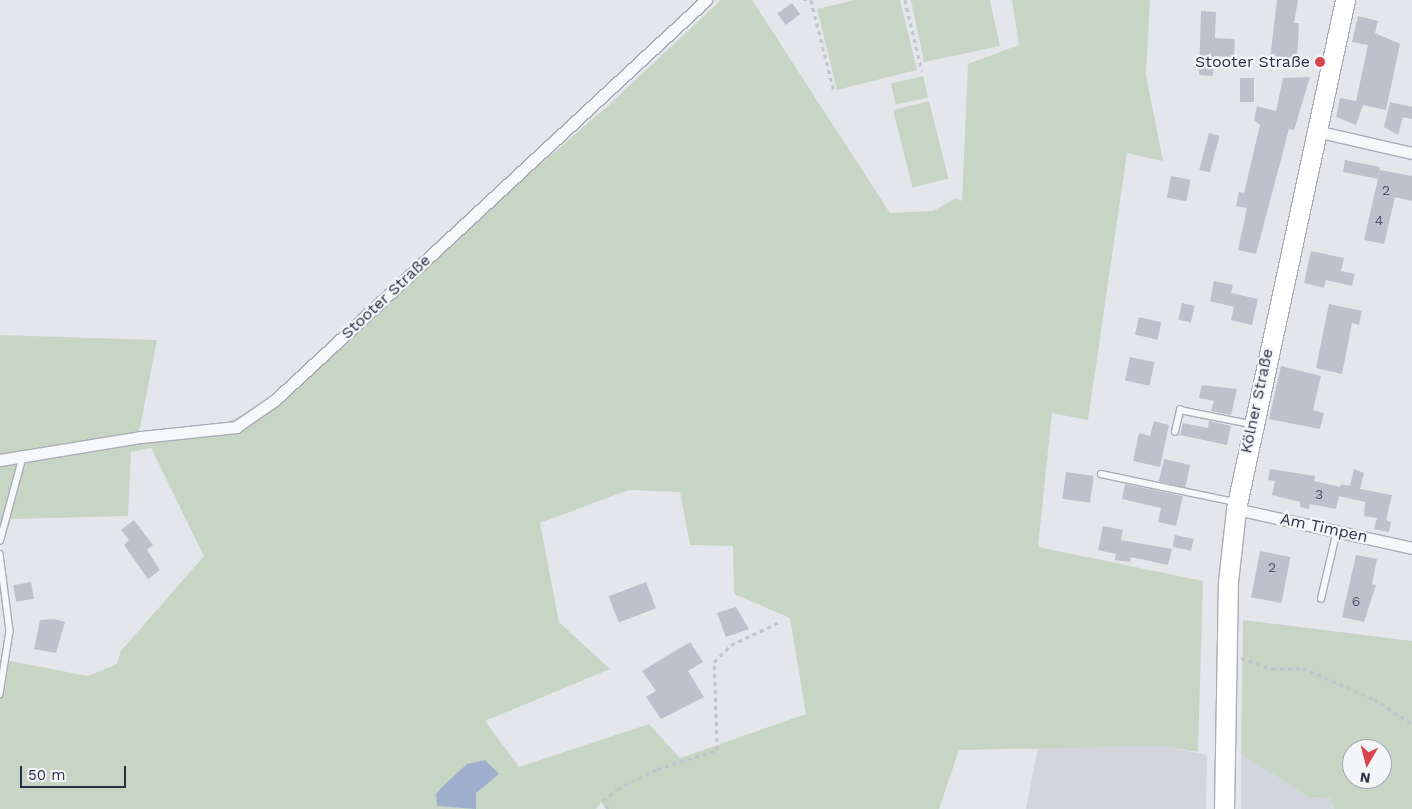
<!DOCTYPE html>
<meta charset="utf-8">
<style>
body{margin:0}
#map{position:relative;width:1412px;height:809px;overflow:hidden;background:#e4e6ec;font-family:"Work Sans",sans-serif}
div>[style]{position:absolute}
[style*='--x']{left:calc(var(--x)*1px);top:calc(var(--y)*1px);width:calc(var(--w)*1px);rotate:calc(var(--a)*1deg)}
.built>*{inset:0;background:#d2d5de}
.green>*{inset:0;background:#c7d6c4;transform-origin:0 0}
.water>*{inset:0;background:#9eafcd}
.building>*{inset:0;background:#bec1cc;transform-origin:0 0}
.path>*{height:2.5px;margin-top:-1.25px;transform-origin:0;background:repeating-linear-gradient(90deg,#c2c4cb 0 4px,transparent 0 8px)}
.roads{filter:drop-shadow(1px 0 #a8acb7) drop-shadow(-1px 0 #a8acb7) drop-shadow(0 1px #a8acb7) drop-shadow(0 -1px #a8acb7)}
.service>*{height:5.5px;margin:-2.75px;padding:0 2.75px;transform-origin:2.75px;border-radius:2.75px;background:#f7f8fa}
.minor>*{height:11px;margin:-5.5px;padding:0 5.5px;transform-origin:5.5px;border-radius:5.5px;background:#f7f8fa}
.primary>*{height:19px;margin:-9.5px;padding:0 9.5px;transform-origin:9.5px;border-radius:9.5px;background:#fff}
.dots>*{width:14px;height:14px;translate:-50% -50%;box-sizing:border-box;border:2px solid #f4f5f9;border-radius:50%}
span{translate:-50% -50%;white-space:nowrap;text-align:center;line-height:1.15;-webkit-text-stroke:4.5px #f4f5f9;paint-order:stroke}
.number-label{font-size:14px;color:#4f5568}
.number-label span{-webkit-text-stroke-width:0}
.poi-label{font-size:16px;color:#2a3146}
.right{translate:-100% -50%;text-align:right}
.street-label{font-size:16px;color:#2a3146}
.north{position:absolute;left:1342px;top:739px;width:50px;height:50px;box-sizing:border-box;background:#f4f5f9;border:1px solid #a3a7b1;border-radius:50%;rotate:188deg;font-size:14px;font-weight:700;line-height:20px;text-align:center;color:#2a3146}
.north::after{content:'';display:block;margin:auto;width:18px;height:22px;background:#d5454a;clip-path:polygon(50% 0,100% 100%,50% 72%,0 100%)}
.scale{position:absolute;left:20px;top:766px;width:106px;height:22px;box-sizing:border-box;border:2px solid #2a3146;border-top:0;padding-left:6px;font-size:15px;line-height:18px;white-space:nowrap;color:#2a3146;-webkit-text-stroke:4px #f4f5f9;paint-order:stroke}
</style>
<div id="map">
<div class="built">
<div style="clip-path:polygon(1163px 746px,1207px 755px,1206px 809px,1026px 809px,1038px 747px)"></div>
<div style="clip-path:polygon(1241px 754px,1308px 797px,1330px 798px,1334px 809px,1241px 809px)"></div>
</div>
<div class="green">
<div style="clip-path:polygon(evenodd,721px 0,752px 0,890px 213px,933px 211px,956px 198px,962px 201px,968px 64px,1019px 45px,1012px 0,1150px 0,1146px 75px,1163px 161px,1127px 153px,1088px 420px,1052px 413px,1038px 547px,1203px 581px,1198px 752px,1162px 746px,959px 750px,939px 809px,606px 809px,601px 802px,596px 809px,0 809px,0 659px,88px 676px,117px 664px,121px 651px,204px 556px,151px 448px,131px 452px,128px 516px,11px 519px,8px 529px,0 528px,0 335px,157px 340px,139px 433px,228px 422px,256px 408px,305px 369px,610px 104px,721px 0,629px 490px,680px 492px,690px 545px,733px 546px,734px 594px,790px 618px,806px 714px,680px 758px,649px 724px,519px 767px,485px 721px,610px 669px,559px 622px,540px 523px,629px 490px)"></div>
<div style="clip-path:polygon(855px 0,900px 0,917px 70px,837px 90px,817px 9px)"></div>
<div style="clip-path:polygon(911px 0,990px 0,1000px 46px,924px 62px)"></div>
<div style="left:923px;top:76px;width:22px;height:33px;rotate:77deg"></div>
<div style="left:929px;top:101px;width:80px;height:37px;rotate:76deg"></div>
<div style="clip-path:polygon(evenodd,1243px 620px,1412px 641px,1412px 809px,1334px 809px,1330px 798px,1308px 797px,1241px 754px,1243px 620px,1352px 749px,1382px 749px,1382px 779px,1352px 779px,1352px 749px)"></div>
</div>
<div class="water">
<div style="clip-path:polygon(485px 760px,499px 774px,476px 793px,476px 809px,437px 806px,436px 794px,443px 786px,467px 764px)"></div>
</div>
<div class="building">
<div style="clip-path:polygon(1277px 0,1298px 0,1294px 23px,1299px 23px,1297px 60px,1270px 59px)"></div>
<div style="left:792px;top:3px;width:14px;height:18px;rotate:54deg"></div>
<div style="clip-path:polygon(1201px 11px,1216px 12px,1215px 38px,1235px 39px,1234px 57px,1214px 56px,1213px 76px,1199px 75px)"></div>
<div style="clip-path:polygon(1358px 16px,1378px 21px,1375px 33px,1400px 44px,1386px 110px,1363px 105px,1356px 125px,1336px 117px,1340px 98px,1356px 101px,1368px 45px,1352px 42px)"></div>
<div style="clip-path:polygon(1310px 77px,1294px 130px,1289px 129px,1256px 254px,1238px 250px,1247px 208px,1236px 206px,1239px 192px,1244px 193px,1260px 125px,1254px 120px,1257px 106px,1276px 111px,1283px 78px)"></div>
<div style="left:1240px;top:78px;width:14px;height:24px"></div>
<div style="clip-path:polygon(1390px 102px,1412px 107px,1412px 119px,1403px 117px,1398px 135px,1384px 127px)"></div>
<div style="left:1209px;top:133px;width:11px;height:38px;rotate:15deg"></div>
<div style="clip-path:polygon(1345px 160px,1380px 167px,1379px 175px,1380px 170px,1412px 176px,1412px 201px,1395px 197px,1384px 244px,1364px 240px,1378px 179px,1343px 172px)"></div>
<div style="left:1171px;top:176px;width:20px;height:22px;rotate:11deg"></div>
<div style="clip-path:polygon(1311px 251px,1344px 258px,1341px 271px,1355px 274px,1352px 286px,1326px 280px,1324px 288px,1304px 283px)"></div>
<div style="clip-path:polygon(1214px 281px,1233px 285px,1231px 293px,1258px 299px,1252px 325px,1231px 320px,1234px 307px,1210px 301px)"></div>
<div style="left:1182px;top:303px;width:13px;height:17px;rotate:13deg"></div>
<div style="clip-path:polygon(1329px 304px,1362px 311px,1359px 325px,1352px 323px,1342px 374px,1316px 368px)"></div>
<div style="left:1139px;top:317px;width:23px;height:18px;rotate:13deg"></div>
<div style="left:1130px;top:357px;width:25px;height:24px;rotate:12deg"></div>
<div style="clip-path:polygon(1281px 366px,1321px 376px,1313px 410px,1324px 413px,1320px 429px,1269px 419px)"></div>
<div style="clip-path:polygon(1202px 385px,1237px 389px,1231px 415px,1211px 411px,1214px 401px,1199px 398px)"></div>
<div style="clip-path:polygon(1154px 421px,1169px 425px,1160px 467px,1133px 461px,1139px 433px,1150px 436px)"></div>
<div style="clip-path:polygon(1209px 421px,1231px 426px,1227px 445px,1180px 435px,1183px 423px,1208px 428px)"></div>
<div style="left:1164px;top:459px;width:27px;height:23px;rotate:13deg"></div>
<div style="clip-path:polygon(1270px 469px,1315px 476px,1314px 481px,1340px 487px,1341px 484px,1350px 486px,1354px 469px,1364px 473px,1360px 489px,1392px 495px,1386px 520px,1391px 522px,1389px 532px,1374px 529px,1377px 518px,1364px 516px,1365px 502px,1339px 496px,1336px 509px,1310px 504px,1309px 509px,1300px 507px,1300px 502px,1272px 495px,1275px 481px,1268px 480px)"></div>
<div style="left:1066px;top:472px;width:28px;height:27px;rotate:8deg"></div>
<div style="clip-path:polygon(1125px 484px,1183px 496px,1176px 526px,1158px 522px,1161px 508px,1122px 499px)"></div>
<div style="clip-path:polygon(134px 520px,153px 545px,147px 550px,160px 570px,148px 579px,124px 545px,129px 540px,121px 530px)"></div>
<div style="clip-path:polygon(1103px 526px,1123px 530px,1121px 540px,1172px 549px,1168px 565px,1131px 557px,1130px 562px,1115px 560px,1116px 554px,1098px 550px)"></div>
<div style="left:1175px;top:535px;width:19px;height:12px;rotate:12deg"></div>
<div style="left:1260px;top:551px;width:31px;height:47px;rotate:11deg"></div>
<div style="clip-path:polygon(1356px 555px,1377px 559px,1372px 584px,1376px 585px,1364px 622px,1342px 617px)"></div>
<div style="left:31px;top:582px;width:17px;height:18px;rotate:80deg"></div>
<div style="left:646px;top:582px;width:28px;height:40px;rotate:69deg"></div>
<div style="clip-path:polygon(736px 607px,749px 629px,726px 637px,717px 613px)"></div>
<div style="clip-path:polygon(54px 619px,65px 622px,56px 653px,34px 649px,40px 620px)"></div>
<div style="clip-path:polygon(690px 642px,703px 662px,688px 671px,704px 697px,661px 719px,646px 697px,656px 691px,642px 671px)"></div>
</div>
<div class="path">
<div style="--x:803;--y:0;--w:8;--a:0"></div>
<div style="--x:811;--y:0;--w:94;--a:75.8"></div>
<div style="--x:905;--y:0;--w:73;--a:76.5"></div>
<div style="--x:1241;--y:658;--w:33;--a:20"></div>
<div style="--x:1272;--y:669;--w:31;--a:-2"></div>
<div style="--x:1303;--y:668;--w:77;--a:23.6"></div>
<div style="--x:1374;--y:699;--w:45;--a:33.3"></div>
<div style="--x:608;--y:809;--w:9;--a:-122"></div>
<div style="--x:603;--y:801;--w:18;--a:-41"></div>
<div style="--x:617;--y:789;--w:45;--a:-26.6"></div>
<div style="--x:657;--y:769;--w:63;--a:-17.6"></div>
<div style="--x:717;--y:750;--w:88;--a:-92"></div>
<div style="--x:714;--y:662;--w:24;--a:-45"></div>
<div style="--x:731;--y:645;--w:53;--a:-25.6"></div>
</div>
<div class="roads">
<div class="service">
<div style="--x:1175;--y:432;--w:23;--a:-77"></div>
<div style="--x:1180;--y:410;--w:72;--a:11.2"></div>
<div style="--x:1101;--y:474;--w:137;--a:11.8"></div>
<div style="--x:0;--y:541;--w:88;--a:-74.9"></div>
<div style="--x:0;--y:554;--w:78;--a:82.6"></div>
<div style="--x:10;--y:631;--w:64;--a:99"></div>
<div style="--x:1321;--y:599;--w:70;--a:-76.8"></div>
</div>
<div class="minor">
<div style="--x:1316;--y:131;--w:98;--a:12.9"></div>
<div style="--x:0;--y:460;--w:143;--a:-9.3"></div>
<div style="--x:141;--y:437;--w:96;--a:-6"></div>
<div style="--x:236;--y:427;--w:47;--a:-34.7"></div>
<div style="--x:275;--y:400;--w:588;--a:-42.86"></div>
<div style="--x:1236;--y:509;--w:180;--a:12.5"></div>
</div>
<div class="primary">
<div style="--x:1224;--y:809;--w:227;--a:-89"></div>
<div style="--x:1228;--y:582;--w:73;--a:-83.7"></div>
<div style="--x:1236;--y:509;--w:521;--a:-77.91"></div>
</div>
</div>
<div class="dots">
<div style="left:1320px;top:62px;background:#d5454a"></div>
</div>
<div class="number-label">
<span style="left:1386px;top:190px">2</span>
<span style="left:1379px;top:220px">4</span>
<span style="left:1319px;top:494px">3</span>
<span style="left:1272px;top:567px">2</span>
<span style="left:1356px;top:601px">6</span>
</div>
<div class="poi-label">
<span class="right" style="left:1310px;top:62px">Stooter Straße</span>
</div>
<div class="street-label">
<span style="left:386px;top:297px;rotate:-43deg">Stooter Straße</span>
<span style="left:1257px;top:401px;rotate:-78deg">Kölner Straße</span>
<span style="left:1324px;top:528px;rotate:12deg">Am Timpen</span>
</div>
<div class="north">N</div>
<div class="scale">50 m</div>
</div>
